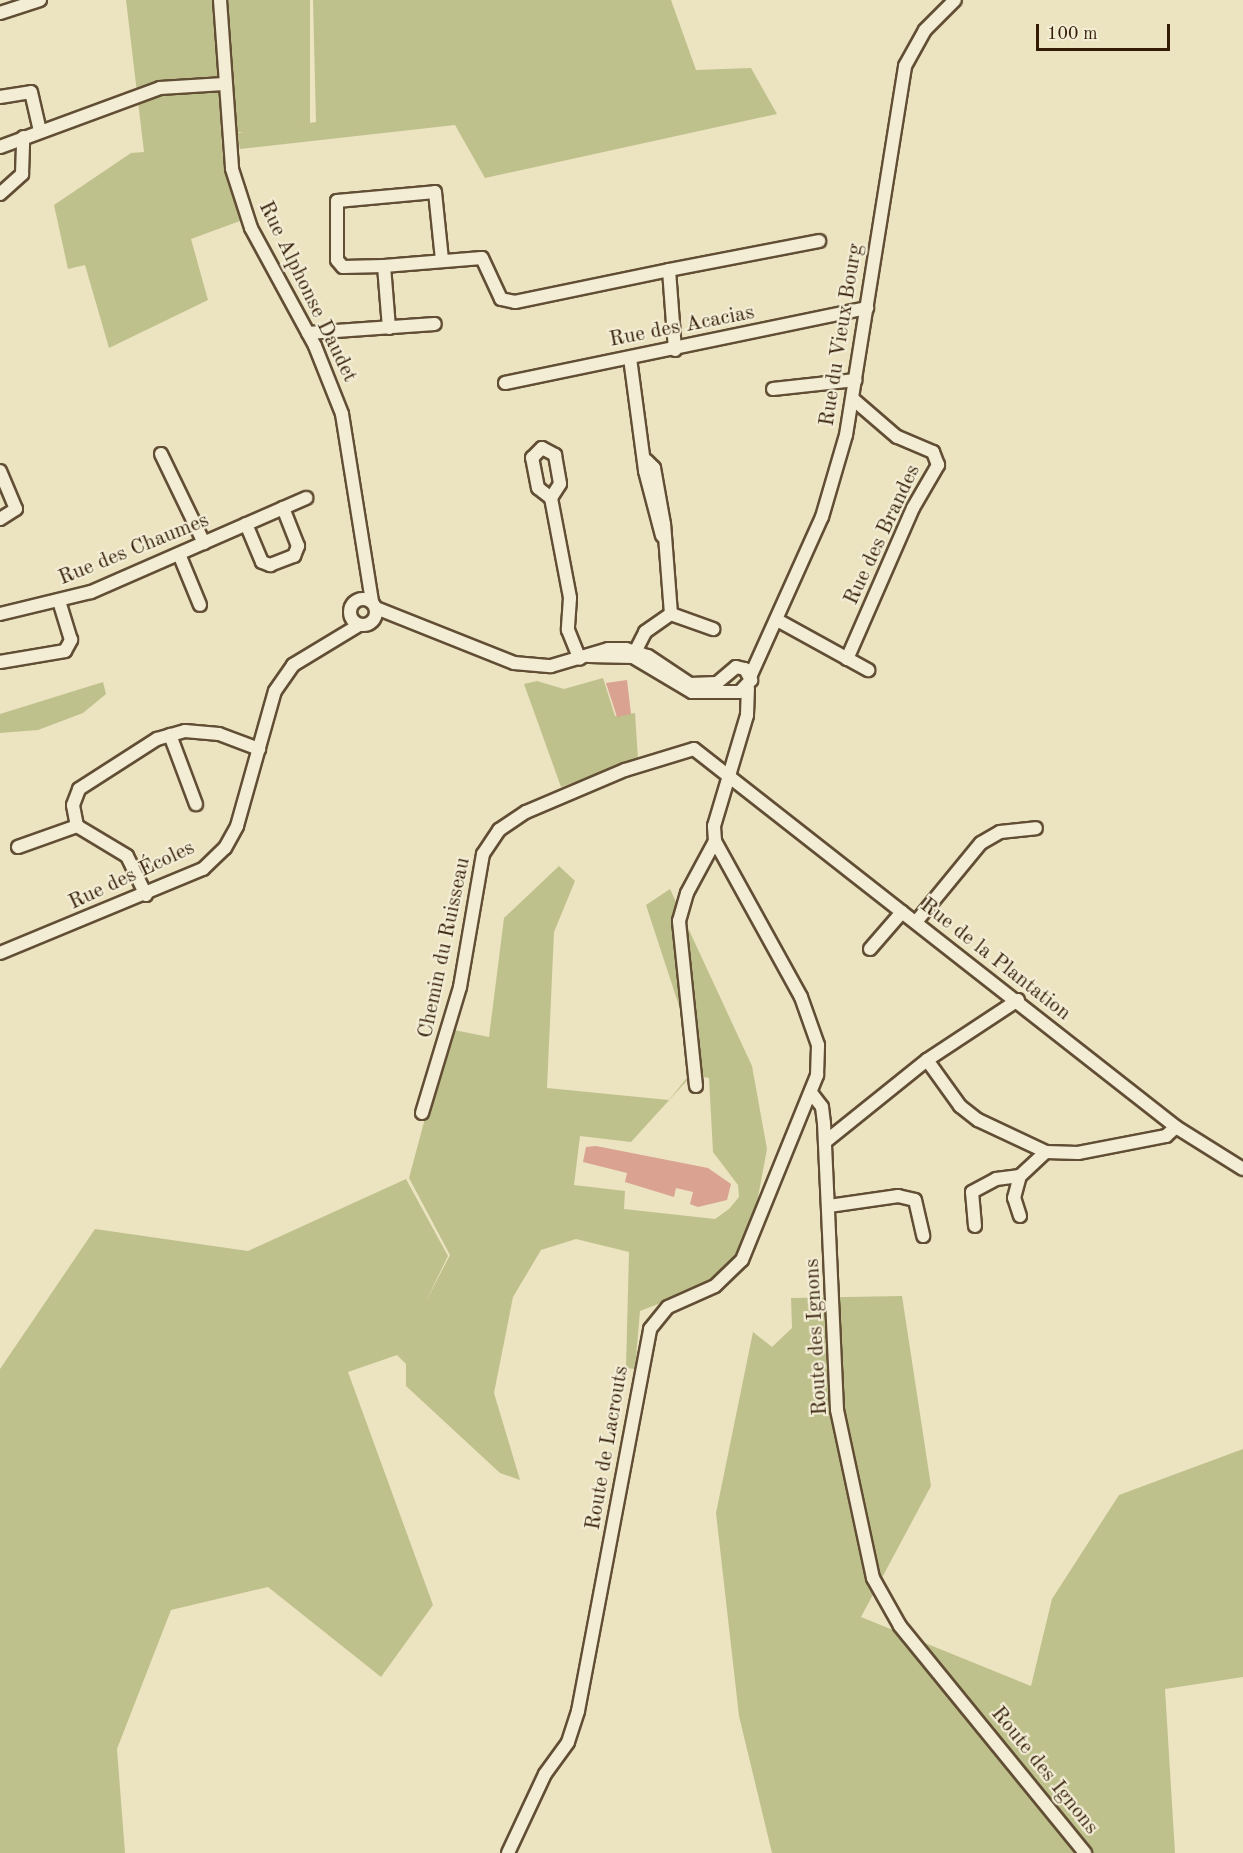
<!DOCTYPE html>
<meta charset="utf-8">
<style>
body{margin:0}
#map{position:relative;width:1243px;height:1853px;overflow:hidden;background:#ece3c0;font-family:"Old Standard TT",serif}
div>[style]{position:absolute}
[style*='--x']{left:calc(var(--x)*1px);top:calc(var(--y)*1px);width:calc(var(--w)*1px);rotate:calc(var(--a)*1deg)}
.green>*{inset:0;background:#bfc18d;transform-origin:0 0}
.building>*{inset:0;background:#daa290}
.roads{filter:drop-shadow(2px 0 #614e34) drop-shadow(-2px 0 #614e34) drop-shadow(0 2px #614e34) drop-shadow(0 -2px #614e34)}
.minor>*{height:12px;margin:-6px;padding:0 6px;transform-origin:6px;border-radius:6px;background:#f3edd6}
.minor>.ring{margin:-6px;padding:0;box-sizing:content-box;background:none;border:12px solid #f3edd6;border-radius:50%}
span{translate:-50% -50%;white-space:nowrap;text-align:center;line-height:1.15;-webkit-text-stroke:4.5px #f3edd6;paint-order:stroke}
.street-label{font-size:21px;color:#331c05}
.scale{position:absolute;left:1036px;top:24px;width:134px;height:27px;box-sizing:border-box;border:3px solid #331c05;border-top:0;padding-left:8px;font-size:18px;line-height:21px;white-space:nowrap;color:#331c05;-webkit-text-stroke:4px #f3edd6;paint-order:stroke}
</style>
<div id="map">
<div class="green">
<div style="clip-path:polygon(126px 0,218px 0,222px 152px,240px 221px,191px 239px,208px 300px,109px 348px,85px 265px,68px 269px,54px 205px,131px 153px,144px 152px)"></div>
<div style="left:228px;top:0;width:82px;height:132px"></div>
<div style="clip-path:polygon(313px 0,671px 0,696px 70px,751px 68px,777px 114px,485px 178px,455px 125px,240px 149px,237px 133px,316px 122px)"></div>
<div style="clip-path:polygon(603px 678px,615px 716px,635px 713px,638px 759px,561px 787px,524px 684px,537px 681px,564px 689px)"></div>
<div style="clip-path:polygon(103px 682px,106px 694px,83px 713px,38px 730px,0 733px,0 714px)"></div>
<div style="clip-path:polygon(evenodd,559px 866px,575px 881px,554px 932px,547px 1088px,669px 1100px,698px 1064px,646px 905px,670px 889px,752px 1066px,767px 1149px,753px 1224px,740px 1258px,713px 1283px,640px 1311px,635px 1369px,626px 1368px,629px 1252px,576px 1239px,541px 1250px,513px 1297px,494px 1393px,520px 1480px,500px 1473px,406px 1386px,406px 1364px,397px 1355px,348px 1372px,433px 1605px,381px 1677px,268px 1587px,171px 1610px,117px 1749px,125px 1853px,0 1853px,0 1369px,95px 1229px,248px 1251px,406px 1179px,448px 1256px,425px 1303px,450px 1255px,409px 1178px,449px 1029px,489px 1037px,504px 918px,559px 866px,692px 1075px,709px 1078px,713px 1152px,738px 1185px,739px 1197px,729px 1209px,715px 1219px,624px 1209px,625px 1191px,574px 1185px,580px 1136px,631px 1142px,692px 1075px)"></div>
<div style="clip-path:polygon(902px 1296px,931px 1486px,861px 1617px,1031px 1686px,1052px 1599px,1119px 1495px,1243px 1449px,1243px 1677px,1165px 1689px,1175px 1853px,772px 1853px,739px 1716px,716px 1513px,753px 1332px,772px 1347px,792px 1328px,791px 1298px)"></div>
</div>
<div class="building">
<div style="clip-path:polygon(627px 680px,631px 714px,617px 717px,606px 683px)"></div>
<div style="clip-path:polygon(596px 1146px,708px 1168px,731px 1184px,727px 1200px,698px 1207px,690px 1204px,693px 1192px,676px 1188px,674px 1197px,625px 1182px,627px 1173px,583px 1162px,586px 1147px)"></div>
</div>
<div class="roads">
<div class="minor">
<div style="--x:220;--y:0;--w:169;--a:85.9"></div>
<div style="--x:232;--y:169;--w:62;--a:72.1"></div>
<div style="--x:251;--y:228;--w:134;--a:61.5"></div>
<div style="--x:315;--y:346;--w:73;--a:68.3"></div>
<div style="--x:342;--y:414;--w:190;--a:80.9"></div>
<div style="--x:0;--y:13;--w:42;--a:-18"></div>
<div style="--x:0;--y:97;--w:31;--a:-9"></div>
<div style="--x:31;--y:92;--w:39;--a:77"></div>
<div style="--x:0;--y:147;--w:171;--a:-20.2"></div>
<div style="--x:160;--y:88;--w:64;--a:-3.6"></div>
<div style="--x:0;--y:194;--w:30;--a:-42"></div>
<div style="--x:22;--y:174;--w:37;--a:-88"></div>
<div style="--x:384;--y:266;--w:41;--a:178.6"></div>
<div style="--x:343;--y:267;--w:9;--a:-131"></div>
<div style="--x:337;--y:260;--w:59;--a:-90"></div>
<div style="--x:337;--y:201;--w:98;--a:-5.2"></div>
<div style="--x:435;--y:192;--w:68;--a:84.1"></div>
<div style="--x:389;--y:328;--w:62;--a:-94.6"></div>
<div style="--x:384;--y:266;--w:98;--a:-4.7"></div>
<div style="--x:482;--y:258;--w:45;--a:65.1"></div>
<div style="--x:501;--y:299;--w:14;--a:12"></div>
<div style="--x:515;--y:302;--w:157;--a:-11.7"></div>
<div style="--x:308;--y:333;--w:127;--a:-4.1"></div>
<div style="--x:675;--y:350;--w:80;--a:-94.3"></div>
<div style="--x:669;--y:270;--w:153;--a:-10.9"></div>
<div style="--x:630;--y:358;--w:114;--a:82.4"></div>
<div style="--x:645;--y:471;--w:67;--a:75.3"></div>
<div style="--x:505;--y:383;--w:370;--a:-11.7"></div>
<div style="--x:773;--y:389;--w:83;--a:-6.2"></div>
<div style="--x:542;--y:448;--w:15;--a:28"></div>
<div style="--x:555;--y:455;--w:29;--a:80"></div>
<div style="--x:560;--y:484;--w:17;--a:123"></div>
<div style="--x:551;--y:498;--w:16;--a:-142"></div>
<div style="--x:538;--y:488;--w:31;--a:-101"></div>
<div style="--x:532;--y:458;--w:14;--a:-45"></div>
<div style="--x:161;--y:454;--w:99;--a:64.2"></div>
<div style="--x:0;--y:471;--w:41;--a:67.2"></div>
<div style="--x:16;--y:509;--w:19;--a:148"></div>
<div style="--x:551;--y:498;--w:102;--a:79.2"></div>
<div style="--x:570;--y:598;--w:32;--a:94"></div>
<div style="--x:568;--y:630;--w:31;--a:68"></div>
<div style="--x:246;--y:524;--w:41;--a:67.2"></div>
<div style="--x:262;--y:562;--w:9;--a:21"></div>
<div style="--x:270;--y:565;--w:26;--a:-21"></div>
<div style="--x:294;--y:556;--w:11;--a:-68"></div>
<div style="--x:298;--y:546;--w:41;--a:-111.5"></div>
<div style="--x:179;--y:554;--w:55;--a:67.6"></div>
<div class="ring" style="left:350px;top:599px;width:14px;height:14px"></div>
<div style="--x:376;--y:608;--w:149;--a:21.7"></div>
<div style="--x:514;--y:663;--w:37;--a:5"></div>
<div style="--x:551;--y:666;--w:59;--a:-16.6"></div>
<div style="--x:608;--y:649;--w:18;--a:0"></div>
<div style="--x:626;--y:649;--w:23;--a:18"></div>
<div style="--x:648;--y:656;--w:50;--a:33.7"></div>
<div style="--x:690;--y:684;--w:27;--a:-2"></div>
<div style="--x:717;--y:683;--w:25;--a:-40"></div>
<div style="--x:736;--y:667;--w:9;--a:13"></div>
<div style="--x:745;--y:669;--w:13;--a:61"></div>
<div style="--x:751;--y:680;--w:16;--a:133"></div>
<div style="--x:740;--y:692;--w:48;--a:180"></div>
<div style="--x:692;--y:692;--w:69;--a:-149.3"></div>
<div style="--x:633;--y:657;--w:44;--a:-178.7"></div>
<div style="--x:0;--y:614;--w:94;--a:-13.6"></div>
<div style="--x:91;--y:592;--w:235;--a:-23.6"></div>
<div style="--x:671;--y:614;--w:45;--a:19.7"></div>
<div style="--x:779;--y:621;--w:102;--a:28.8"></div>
<div style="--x:633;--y:656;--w:27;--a:-63"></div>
<div style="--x:645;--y:632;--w:32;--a:-35"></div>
<div style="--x:671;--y:614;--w:90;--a:-94.4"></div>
<div style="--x:664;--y:524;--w:57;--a:-100.1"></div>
<div style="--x:654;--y:468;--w:11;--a:-135"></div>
<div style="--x:847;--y:659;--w:165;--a:-66.4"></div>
<div style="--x:913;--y:508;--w:50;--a:-59.8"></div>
<div style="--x:938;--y:465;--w:14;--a:-111"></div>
<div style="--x:933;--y:452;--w:39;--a:-157"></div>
<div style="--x:897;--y:437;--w:58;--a:-139.2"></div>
<div style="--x:0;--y:662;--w:66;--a:-9.6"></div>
<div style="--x:65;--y:651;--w:13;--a:-61"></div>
<div style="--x:71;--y:640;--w:41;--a:-107.1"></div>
<div style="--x:750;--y:677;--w:175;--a:-65.8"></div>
<div style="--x:822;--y:517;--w:85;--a:-73.7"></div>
<div style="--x:846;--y:435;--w:374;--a:-80.9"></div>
<div style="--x:905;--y:66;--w:41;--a:-60.9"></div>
<div style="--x:925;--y:30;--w:42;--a:-45"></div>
<div style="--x:170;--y:735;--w:74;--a:69.4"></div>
<div style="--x:18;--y:847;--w:63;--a:-19.6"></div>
<div style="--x:146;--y:895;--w:43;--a:-116"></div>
<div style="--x:127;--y:856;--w:58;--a:-149"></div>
<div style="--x:77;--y:826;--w:21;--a:-101"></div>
<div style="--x:73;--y:805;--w:17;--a:-69"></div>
<div style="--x:79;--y:789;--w:93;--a:-32.7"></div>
<div style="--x:157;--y:739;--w:29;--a:-16"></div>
<div style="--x:185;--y:731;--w:34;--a:5"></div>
<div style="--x:219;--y:734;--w:43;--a:20.6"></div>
<div style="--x:916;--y:922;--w:102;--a:-50.6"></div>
<div style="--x:981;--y:843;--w:22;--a:-30"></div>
<div style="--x:1000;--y:832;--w:36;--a:-6"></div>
<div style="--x:870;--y:949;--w:49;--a:-49.1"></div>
<div style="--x:0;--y:953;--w:220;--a:-22.5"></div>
<div style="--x:203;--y:869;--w:30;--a:-44"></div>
<div style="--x:225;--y:848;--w:25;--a:-61"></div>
<div style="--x:237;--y:826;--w:140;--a:-74.3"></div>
<div style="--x:275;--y:691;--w:32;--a:-55"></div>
<div style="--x:293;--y:665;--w:77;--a:-31.2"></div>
<div style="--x:927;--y:1060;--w:57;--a:54.3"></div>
<div style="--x:960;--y:1106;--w:23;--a:38"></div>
<div style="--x:978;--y:1120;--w:75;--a:25.2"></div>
<div style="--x:1046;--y:1152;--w:32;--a:2"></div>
<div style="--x:1078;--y:1153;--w:90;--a:-10.9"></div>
<div style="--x:1166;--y:1136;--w:13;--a:-42"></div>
<div style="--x:696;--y:1086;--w:166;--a:-95.9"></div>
<div style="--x:679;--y:921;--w:29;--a:-74"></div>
<div style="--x:687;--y:893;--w:59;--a:-61.7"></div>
<div style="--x:812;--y:1094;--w:16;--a:52"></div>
<div style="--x:822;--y:1107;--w:16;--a:83"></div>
<div style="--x:824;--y:1123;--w:287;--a:87.4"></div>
<div style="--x:837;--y:1410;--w:172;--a:77.9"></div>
<div style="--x:873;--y:1578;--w:55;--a:60.6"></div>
<div style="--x:900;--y:1626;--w:293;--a:50.8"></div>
<div style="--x:422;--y:1113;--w:132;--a:-73.2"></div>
<div style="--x:460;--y:987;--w:135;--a:-80.2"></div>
<div style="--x:483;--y:854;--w:29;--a:-56"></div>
<div style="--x:499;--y:830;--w:32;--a:-34"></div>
<div style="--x:526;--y:812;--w:108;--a:-23"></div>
<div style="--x:625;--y:770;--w:72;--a:-16.9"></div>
<div style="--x:694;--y:749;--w:613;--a:38.1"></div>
<div style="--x:1176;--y:1127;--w:79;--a:32.1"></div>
<div style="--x:825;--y:1142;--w:131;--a:-38.8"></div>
<div style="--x:927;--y:1060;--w:109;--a:-33.4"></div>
<div style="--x:829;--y:1206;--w:70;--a:-8.2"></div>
<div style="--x:898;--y:1196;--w:17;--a:13"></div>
<div style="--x:915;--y:1200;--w:37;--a:77"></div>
<div style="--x:1020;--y:1216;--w:19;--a:-108"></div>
<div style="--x:1014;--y:1198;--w:23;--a:-75"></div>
<div style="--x:975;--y:1226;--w:34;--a:-95"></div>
<div style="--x:972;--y:1192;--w:27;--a:-28"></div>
<div style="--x:996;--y:1179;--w:24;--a:-7"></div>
<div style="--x:1020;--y:1176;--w:35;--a:-43"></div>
<div style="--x:508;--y:1853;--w:87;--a:-64.9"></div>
<div style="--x:545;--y:1774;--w:39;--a:-54"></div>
<div style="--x:568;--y:1742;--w:33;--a:-72"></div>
<div style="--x:578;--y:1711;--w:389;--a:-79.3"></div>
<div style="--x:650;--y:1329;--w:28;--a:-51"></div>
<div style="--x:668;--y:1307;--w:51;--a:-24.1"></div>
<div style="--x:715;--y:1286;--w:37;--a:-44"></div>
<div style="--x:742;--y:1260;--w:200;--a:-67.9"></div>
<div style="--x:817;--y:1075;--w:30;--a:-88"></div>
<div style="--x:818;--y:1045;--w:51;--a:-109.5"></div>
<div style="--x:801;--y:997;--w:178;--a:-118.9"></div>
<div style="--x:715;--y:841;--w:15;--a:-94"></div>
<div style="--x:714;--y:826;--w:116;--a:-73.4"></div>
<div style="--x:747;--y:715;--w:27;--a:-88"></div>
</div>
</div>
<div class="street-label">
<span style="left:307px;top:292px;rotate:64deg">Rue Alphonse Daudet</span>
<span style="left:682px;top:327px;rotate:-11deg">Rue des Acacias</span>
<span style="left:842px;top:335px;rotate:-81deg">Rue du Vieux Bourg</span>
<span style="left:883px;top:535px;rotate:-65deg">Rue des Brandes</span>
<span style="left:134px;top:550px;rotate:-22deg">Rue des Chaumes</span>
<span style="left:132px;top:876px;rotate:-25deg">Rue des Écoles</span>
<span style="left:445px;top:948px;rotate:-78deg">Chemin du Ruisseau</span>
<span style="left:995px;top:960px;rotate:38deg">Rue de la Plantation</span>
<span style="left:817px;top:1337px;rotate:-93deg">Route des Ignons</span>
<span style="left:608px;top:1448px;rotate:-80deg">Route de Lacrouts</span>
<span style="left:1044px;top:1771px;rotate:51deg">Route des Ignons</span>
</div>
<div class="scale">100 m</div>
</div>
